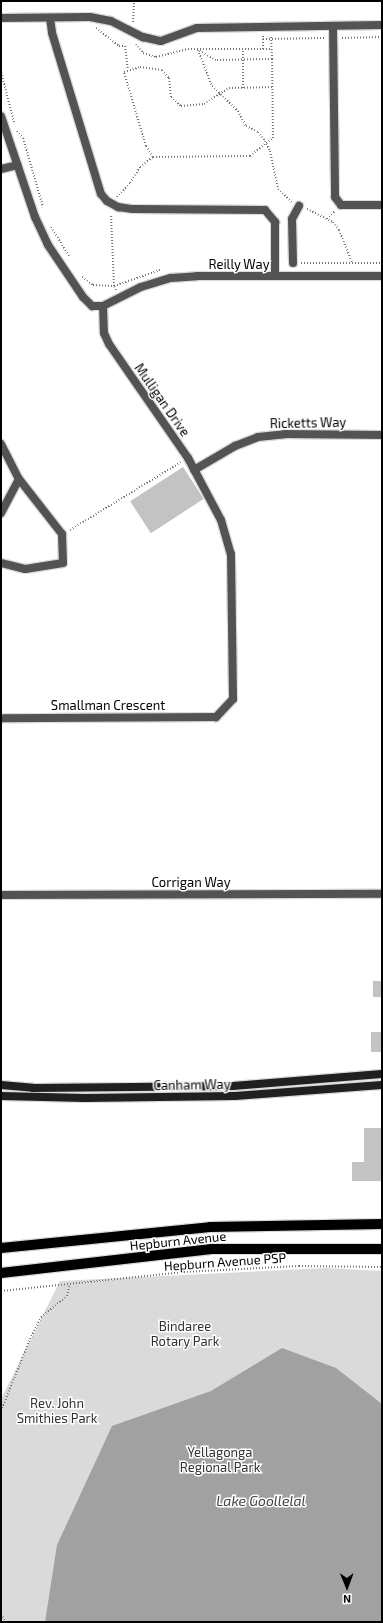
<!DOCTYPE html>
<style>
body{margin:0}
#map{position:relative;width:383px;height:1623px;overflow:hidden;background:#fff;font-family:"Exo 2",sans-serif}
div>[style]{position:absolute}
[style*='--x']{left:calc(var(--x)*1px);top:calc(var(--y)*1px);width:calc(var(--w)*1px);rotate:calc(var(--a)*1deg)}
.green>*{inset:0;background:#dadada}
.water>*{inset:0;background:#a1a1a1}
.building>*{inset:0;background:#c3c3c3;transform-origin:0 0}
.path>*{height:2px;margin-top:-1px;transform-origin:0;background:repeating-linear-gradient(90deg,#757575 0 1px,transparent 0 3px)}
.roads{filter:drop-shadow(1px 0 #dbdbdb) drop-shadow(-1px 0 #dbdbdb) drop-shadow(0 1px #dbdbdb) drop-shadow(0 -1px #dbdbdb)}
.minor>*{height:8px;margin:-4px;padding:0 4px;transform-origin:4px;border-radius:4px;background:#535353}
.secondary>*{height:8px;margin:-4px;padding:0 4px;transform-origin:4px;border-radius:4px;background:#202020}
.primary>*{height:10px;margin:-5px;padding:0 5px;transform-origin:5px;border-radius:5px;background:#000}
span{translate:-50% -50%;white-space:nowrap;text-align:center;line-height:1.15;-webkit-text-stroke:3px #fff;paint-order:stroke}
.street-label{font-size:13px;color:#000}
.park-label{font-size:13px;color:#313131}
.water-label{font-size:14px;color:#424242;font-style:italic}
.frame{position:absolute;inset:0;border:2px solid #000;pointer-events:none}
.north{position:absolute;left:327px;top:1567px;width:40px;height:40px;-webkit-text-stroke:3px #fff;paint-order:stroke;rotate:179deg;font-size:11px;font-weight:700;line-height:16px;text-align:center;color:#000}
.north::after{content:'';display:block;margin:auto;width:14px;height:18px;background:#000;clip-path:polygon(50% 0,100% 100%,50% 72%,0 100%)}
</style>
<div id="map">
<div class="green">
<div style="clip-path:polygon(326px 1268px,382px 1271px,382px 1622px,1px 1622px,1px 1399px,60px 1281px)"></div>
</div>
<div class="water">
<div style="clip-path:polygon(282px 1348px,336px 1368px,382px 1404px,382px 1622px,45px 1622px,57px 1545px,112px 1426px,211px 1391px)"></div>
</div>
<div class="building">
<div style="left:183px;top:467px;width:38px;height:63px;rotate:57deg"></div>
<div style="left:373px;top:981px;width:9px;height:16px"></div>
<div style="left:371px;top:1032px;width:11px;height:20px"></div>
<div style="clip-path:polygon(364px 1128px,382px 1128px,382px 1181px,352px 1181px,352px 1162px,364px 1162px)"></div>
</div>
<div class="path">
<div style="--x:133;--y:22;--w:21;--a:-87"></div>
<div style="--x:96;--y:28;--w:29;--a:38"></div>
<div style="--x:119;--y:46;--w:6;--a:0"></div>
<div style="--x:125;--y:46;--w:24;--a:83"></div>
<div style="--x:271;--y:37;--w:22;--a:87"></div>
<div style="--x:342;--y:38;--w:40;--a:-1.4"></div>
<div style="--x:263;--y:39;--w:61;--a:-0.9"></div>
<div style="--x:136;--y:44;--w:11;--a:52"></div>
<div style="--x:143;--y:53;--w:14;--a:17"></div>
<div style="--x:156;--y:57;--w:33;--a:-14"></div>
<div style="--x:188;--y:49;--w:75;--a:0"></div>
<div style="--x:263;--y:49;--w:14;--a:-90"></div>
<div style="--x:263;--y:49;--w:9;--a:0"></div>
<div style="--x:1;--y:72;--w:52;--a:75.4"></div>
<div style="--x:243;--y:88;--w:39;--a:-90"></div>
<div style="--x:17;--y:131;--w:9;--a:49"></div>
<div style="--x:23;--y:138;--w:72;--a:73.8"></div>
<div style="--x:153;--y:157;--w:13;--a:-122"></div>
<div style="--x:146;--y:146;--w:77;--a:-106.6"></div>
<div style="--x:124;--y:72;--w:17;--a:-17"></div>
<div style="--x:140;--y:67;--w:22;--a:8"></div>
<div style="--x:162;--y:70;--w:11;--a:49"></div>
<div style="--x:169;--y:78;--w:19;--a:84"></div>
<div style="--x:171;--y:97;--w:13;--a:42"></div>
<div style="--x:181;--y:106;--w:23;--a:-5"></div>
<div style="--x:204;--y:104;--w:30;--a:-33"></div>
<div style="--x:229;--y:88;--w:43;--a:-1.3"></div>
<div style="--x:117;--y:197;--w:19;--a:-47"></div>
<div style="--x:130;--y:183;--w:19;--a:-58"></div>
<div style="--x:140;--y:167;--w:16;--a:-38"></div>
<div style="--x:153;--y:157;--w:97;--a:-0.6"></div>
<div style="--x:250;--y:156;--w:21;--a:-39"></div>
<div style="--x:266;--y:143;--w:9;--a:-36"></div>
<div style="--x:273;--y:138;--w:79;--a:-90.7"></div>
<div style="--x:272;--y:59;--w:56;--a:179"></div>
<div style="--x:216;--y:60;--w:21;--a:-151"></div>
<div style="--x:198;--y:50;--w:39;--a:69"></div>
<div style="--x:212;--y:86;--w:36;--a:44"></div>
<div style="--x:238;--y:111;--w:17;--a:62"></div>
<div style="--x:246;--y:126;--w:13;--a:27"></div>
<div style="--x:258;--y:132;--w:11;--a:52"></div>
<div style="--x:265;--y:141;--w:11;--a:63"></div>
<div style="--x:270;--y:151;--w:39;--a:78"></div>
<div style="--x:278;--y:189;--w:19;--a:43"></div>
<div style="--x:307;--y:209;--w:29;--a:27"></div>
<div style="--x:333;--y:222;--w:10;--a:53"></div>
<div style="--x:339;--y:230;--w:35;--a:68"></div>
<div style="--x:327;--y:219;--w:11;--a:-45"></div>
<div style="--x:51;--y:227;--w:34;--a:58"></div>
<div style="--x:301;--y:263;--w:81;--a:0"></div>
<div style="--x:240;--y:266;--w:9;--a:-21"></div>
<div style="--x:248;--y:263;--w:19;--a:0"></div>
<div style="--x:82;--y:277;--w:14;--a:36"></div>
<div style="--x:93;--y:285;--w:21;--a:3"></div>
<div style="--x:114;--y:286;--w:72;--a:-92.4"></div>
<div style="--x:116;--y:290;--w:4;--a:-117"></div>
<div style="--x:114;--y:286;--w:49;--a:-19.2"></div>
<div style="--x:70;--y:530;--w:130;--a:-31.5"></div>
<div style="--x:1;--y:1291;--w:184;--a:-5.9"></div>
<div style="--x:184;--y:1272;--w:115;--a:-3"></div>
<div style="--x:299;--y:1266;--w:83;--a:0.7"></div>
<div style="--x:1;--y:1411;--w:78;--a:-68.1"></div>
<div style="--x:30;--y:1339;--w:25;--a:-63"></div>
<div style="--x:41;--y:1317;--w:33;--a:-39"></div>
<div style="--x:67;--y:1296;--w:12;--a:-76"></div>
<div style="--x:1;--y:1614;--w:9;--a:58"></div>
</div>
<div class="roads">
<div class="minor">
<div style="--x:1;--y:18;--w:89;--a:-0.6"></div>
<div style="--x:90;--y:17;--w:21;--a:11"></div>
<div style="--x:111;--y:21;--w:36;--a:27"></div>
<div style="--x:143;--y:37;--w:18;--a:13"></div>
<div style="--x:161;--y:41;--w:38;--a:-20"></div>
<div style="--x:197;--y:28;--w:185;--a:-0.9"></div>
<div style="--x:50;--y:18;--w:15;--a:82"></div>
<div style="--x:52;--y:33;--w:168;--a:73.1"></div>
<div style="--x:101;--y:194;--w:9;--a:49"></div>
<div style="--x:107;--y:201;--w:13;--a:29"></div>
<div style="--x:118;--y:207;--w:15;--a:8"></div>
<div style="--x:133;--y:209;--w:132;--a:0.4"></div>
<div style="--x:265;--y:210;--w:16;--a:50"></div>
<div style="--x:275;--y:222;--w:54;--a:90"></div>
<div style="--x:333;--y:26;--w:171;--a:89.3"></div>
<div style="--x:335;--y:197;--w:10;--a:53"></div>
<div style="--x:341;--y:205;--w:41;--a:0"></div>
<div style="--x:1;--y:116;--w:107;--a:71.4"></div>
<div style="--x:35;--y:217;--w:31;--a:65"></div>
<div style="--x:48;--y:245;--w:63;--a:56.1"></div>
<div style="--x:83;--y:297;--w:13;--a:45"></div>
<div style="--x:92;--y:306;--w:11;--a:0"></div>
<div style="--x:103;--y:306;--w:27;--a:88"></div>
<div style="--x:104;--y:333;--w:12;--a:66"></div>
<div style="--x:109;--y:344;--w:139;--a:55.3"></div>
<div style="--x:188;--y:458;--w:70;--a:62"></div>
<div style="--x:221;--y:520;--w:35;--a:74"></div>
<div style="--x:231;--y:554;--w:145;--a:89.2"></div>
<div style="--x:233;--y:699;--w:25;--a:133"></div>
<div style="--x:216;--y:717;--w:215;--a:179.7"></div>
<div style="--x:1;--y:169;--w:17;--a:-13"></div>
<div style="--x:293;--y:263;--w:44;--a:-91.3"></div>
<div style="--x:292;--y:219;--w:15;--a:-62"></div>
<div style="--x:103;--y:306;--w:42;--a:-26.6"></div>
<div style="--x:141;--y:287;--w:31;--a:-17"></div>
<div style="--x:171;--y:278;--w:26;--a:-4"></div>
<div style="--x:197;--y:276;--w:185;--a:0"></div>
<div style="--x:1;--y:444;--w:39;--a:63"></div>
<div style="--x:19;--y:479;--w:70;--a:52"></div>
<div style="--x:62;--y:534;--w:29;--a:88"></div>
<div style="--x:63;--y:563;--w:38;--a:171"></div>
<div style="--x:25;--y:569;--w:25;--a:-166"></div>
<div style="--x:194;--y:470;--w:48;--a:-30.3"></div>
<div style="--x:235;--y:446;--w:25;--a:-21"></div>
<div style="--x:258;--y:437;--w:27;--a:-6"></div>
<div style="--x:285;--y:434;--w:97;--a:0.6"></div>
<div style="--x:1;--y:513;--w:38;--a:-62"></div>
<div style="--x:1;--y:895;--w:381;--a:-0.2"></div>
</div>
<div class="secondary">
<div style="--x:1;--y:1085;--w:32;--a:5"></div>
<div style="--x:33;--y:1088;--w:200;--a:-0.6"></div>
<div style="--x:233;--y:1086;--w:149;--a:-4.6"></div>
<div style="--x:1;--y:1096;--w:84;--a:1.4"></div>
<div style="--x:85;--y:1098;--w:150;--a:-0.8"></div>
<div style="--x:235;--y:1096;--w:147;--a:-4.3"></div>
</div>
<div class="primary">
<div style="--x:1;--y:1248;--w:210;--a:-5.7"></div>
<div style="--x:210;--y:1227;--w:172;--a:-1"></div>
<div style="--x:1;--y:1273;--w:212;--a:-6.5"></div>
<div style="--x:212;--y:1249;--w:170;--a:0"></div>
</div>
</div>
<div class="street-label">
<span style="left:239px;top:264px">Reilly Way</span>
<span style="left:162px;top:400px;rotate:55deg">Mulligan Drive</span>
<span style="left:308px;top:423px;rotate:-1deg">Ricketts Way</span>
<span style="left:108px;top:705px">Smallman Crescent</span>
<span style="left:191px;top:882px">Corrigan Way</span>
<span style="left:192px;top:1085px;rotate:-1deg">Canham Way</span>
<span style="left:178px;top:1241px;rotate:-6deg">Hepburn Avenue</span>
<span style="left:225px;top:1262px;rotate:-4deg">Hepburn Avenue PSP</span>
</div>
<div class="park-label">
<span style="left:185px;top:1334px">Bindaree<br>Rotary Park</span>
<span style="left:57px;top:1411px">Rev. John<br>Smithies Park</span>
<span style="left:220px;top:1460px">Yellagonga<br>Regional Park</span>
</div>
<div class="water-label">
<span style="left:261px;top:1501px">Lake Goollelal</span>
</div>
<div class="frame"></div>
<div class="north">N</div>
</div>
